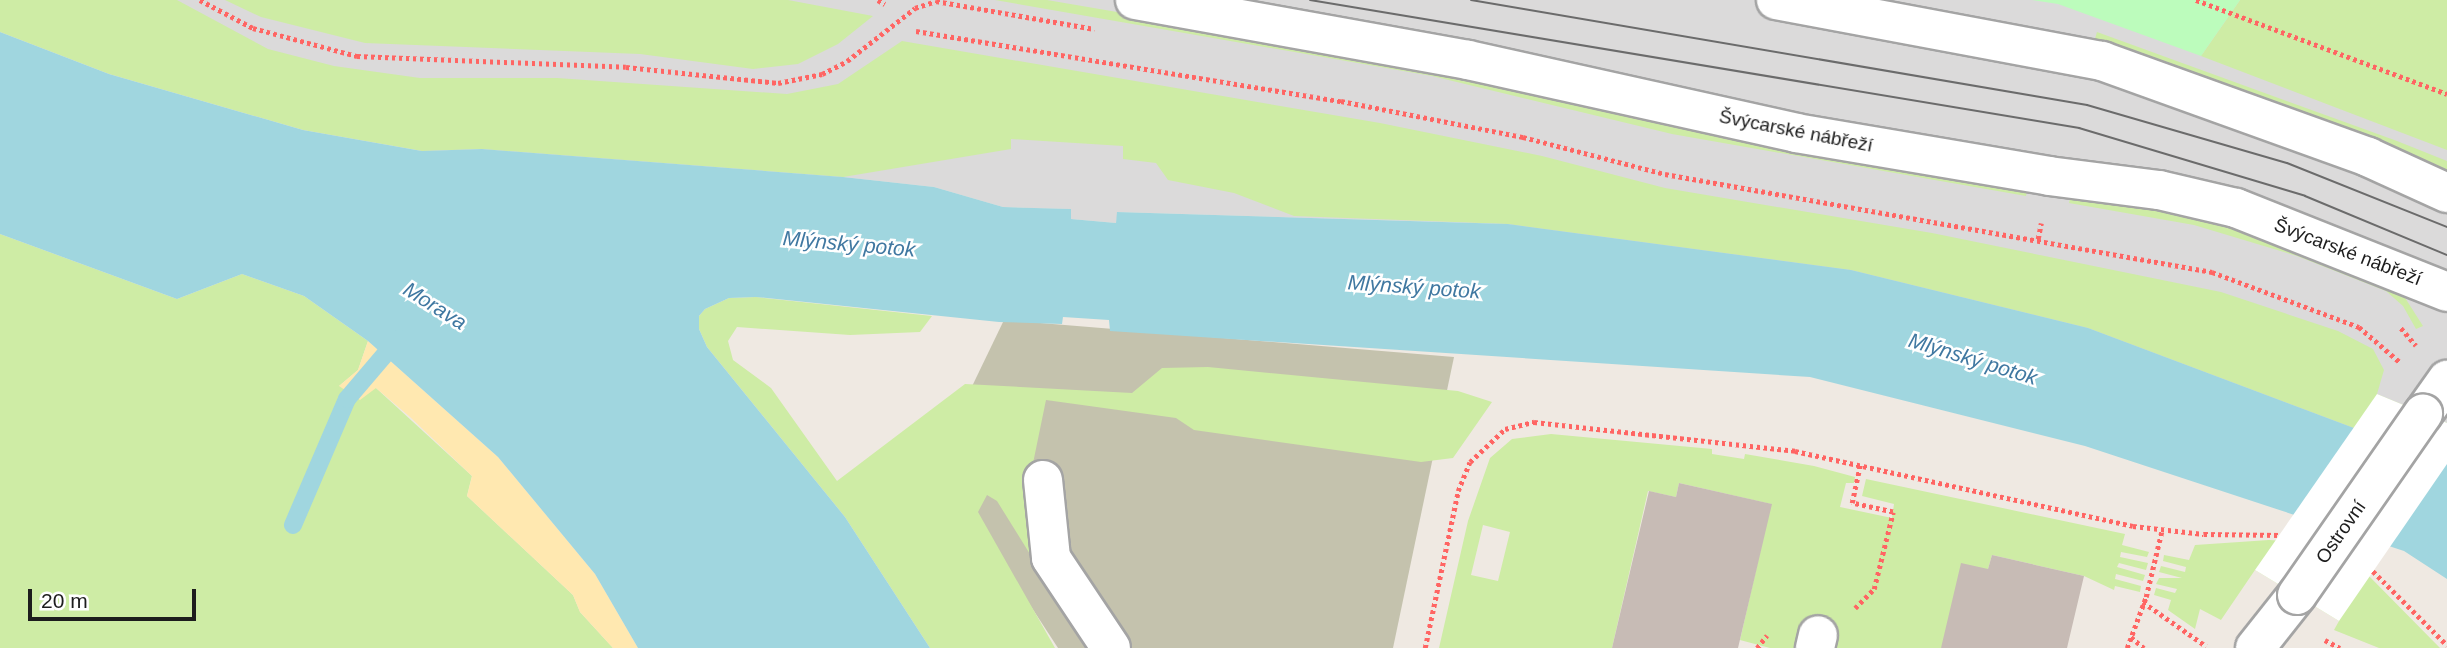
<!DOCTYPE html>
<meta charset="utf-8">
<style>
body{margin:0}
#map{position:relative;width:2447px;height:648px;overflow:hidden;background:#efe9e2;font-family:Helvetica,sans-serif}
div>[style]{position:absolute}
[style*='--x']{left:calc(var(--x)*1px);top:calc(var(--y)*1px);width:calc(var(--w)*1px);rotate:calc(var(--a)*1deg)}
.residential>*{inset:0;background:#dbdada}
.construction>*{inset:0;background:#c4c2ad}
.grass>*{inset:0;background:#ceeca5}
.sand>*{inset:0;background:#ffe8b0}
.park>*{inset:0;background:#bcfcbc}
.water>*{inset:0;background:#a0d6df}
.pier>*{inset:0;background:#fff}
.stream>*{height:18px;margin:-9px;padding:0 9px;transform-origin:9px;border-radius:9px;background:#a0d6df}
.building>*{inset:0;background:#c7bbb5}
.path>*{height:4.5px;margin-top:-2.25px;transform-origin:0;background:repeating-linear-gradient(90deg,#ff6563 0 3.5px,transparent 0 7px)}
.roads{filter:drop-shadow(2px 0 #a4a4a4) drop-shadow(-2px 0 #a4a4a4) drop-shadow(0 2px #a4a4a4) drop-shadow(0 -2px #a4a4a4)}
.minor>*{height:38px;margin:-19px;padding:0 19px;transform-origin:19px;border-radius:19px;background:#fff}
.tram>*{height:2px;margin:-1px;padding:0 1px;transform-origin:1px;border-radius:1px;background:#6b6b6b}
.bridges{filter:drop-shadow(2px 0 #a4a4a4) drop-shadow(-2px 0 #a4a4a4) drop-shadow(0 2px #a4a4a4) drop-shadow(0 -2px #a4a4a4)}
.minor-bridge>*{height:38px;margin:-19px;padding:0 19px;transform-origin:19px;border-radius:19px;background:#fff}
span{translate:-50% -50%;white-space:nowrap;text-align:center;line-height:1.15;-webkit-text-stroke:5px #fff;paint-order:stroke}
.street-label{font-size:19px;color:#1d1d1d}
.water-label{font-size:21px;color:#4078a1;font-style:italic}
.scale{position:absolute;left:28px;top:589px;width:168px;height:32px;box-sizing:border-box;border:4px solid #1d1d1d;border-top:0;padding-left:9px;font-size:21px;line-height:24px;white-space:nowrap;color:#1d1d1d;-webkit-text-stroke:5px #fff;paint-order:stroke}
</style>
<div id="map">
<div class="residential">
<div style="clip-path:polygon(104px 0,2447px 0,2447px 463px,1508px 224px,1118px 212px,1116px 223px,1071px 219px,1070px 209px,1003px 207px,934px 187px,843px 177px,482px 149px,422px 151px)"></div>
</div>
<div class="construction">
<div style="clip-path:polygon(1004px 320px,1454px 357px,1393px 648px,1058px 648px,936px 461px)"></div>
</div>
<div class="grass">
<div style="clip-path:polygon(0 0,177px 0,268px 49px,334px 66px,420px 78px,557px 78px,787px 94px,838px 84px,902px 41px,1380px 123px,1542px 156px,1665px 188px,1932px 233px,2221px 292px,2338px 331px,2373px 349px,2384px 370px,2377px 394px,2447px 423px,2447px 463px,2088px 328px,1851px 270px,1508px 224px,1294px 216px,1234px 193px,1168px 180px,1156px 163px,1123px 159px,1123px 146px,1011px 139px,1011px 149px,843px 177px,482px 149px,422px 151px,303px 130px,109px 74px,0 32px)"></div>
<div style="clip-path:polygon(225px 0,788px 0,873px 16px,838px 44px,798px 64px,753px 69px,640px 54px,365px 43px,261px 17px)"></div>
<div style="clip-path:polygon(995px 0,1047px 0,1386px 58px,2028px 187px,2026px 196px,1672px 134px,1432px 76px)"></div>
<div style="clip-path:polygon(2240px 0,2447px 0,2447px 150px,2201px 56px)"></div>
<div style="clip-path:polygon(2097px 32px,2397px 141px,2447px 161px,2447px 175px,2094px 42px)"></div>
<div style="clip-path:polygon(2071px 194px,2241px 225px,2402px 293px,2423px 326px,2416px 329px,2403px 306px,2386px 291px,2297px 256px,2194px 225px,2069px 203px)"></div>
<div style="clip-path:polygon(0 234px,177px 299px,242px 274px,304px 296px,368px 341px,358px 370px,339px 386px,376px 388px,472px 476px,467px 496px,573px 595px,580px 612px,613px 648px,0 648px)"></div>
<div style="clip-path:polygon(756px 297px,932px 316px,920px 332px,850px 335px,737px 327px,728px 341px,733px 360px,771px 388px,837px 481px,965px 384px,1132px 393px,1162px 368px,1208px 367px,1458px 391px,1492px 402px,1453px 458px,1421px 462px,1194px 430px,1176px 418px,1046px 400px,1031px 473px,1033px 559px,997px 501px,987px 495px,978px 512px,1055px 648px,930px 648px,845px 517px,707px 347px,699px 329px,699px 316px,705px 309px,729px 298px)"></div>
<div style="clip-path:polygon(evenodd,1551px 434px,1712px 449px,1712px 454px,1744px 459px,1745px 454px,1814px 466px,1855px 477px,1854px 483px,1846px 483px,1840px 507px,1892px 518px,1894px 504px,1862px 496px,1866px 479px,2125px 534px,2122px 545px,2149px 552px,2147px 557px,2121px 552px,2120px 557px,2148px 563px,2146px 570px,2119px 563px,2117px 567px,2145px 575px,2143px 581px,2116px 574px,2115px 579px,2141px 586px,2140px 592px,2115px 586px,2114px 590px,2084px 576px,1992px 555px,1988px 569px,1941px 648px,1770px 648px,1740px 640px,1771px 504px,1679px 483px,1676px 497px,1648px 491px,1612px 648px,1439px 648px,1468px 521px,1490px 458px,1512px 439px,1551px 434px,1483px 525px,1510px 532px,1498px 581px,1471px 575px,1483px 525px)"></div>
<div style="clip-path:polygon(2269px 540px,2298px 542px,2368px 575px,2440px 648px,2379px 648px,2334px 630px,2339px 621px,2255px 570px,2221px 620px,2200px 609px,2195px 629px,2168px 610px,2171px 600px,2154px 595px,2156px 588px,2175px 593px,2177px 589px,2156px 584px,2159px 578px,2182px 578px,2159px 572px,2161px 566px,2185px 572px,2186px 567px,2163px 561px,2164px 555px,2189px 560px,2195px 545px)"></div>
</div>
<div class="sand">
<div style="clip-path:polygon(368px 341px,498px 457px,595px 574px,638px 648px,613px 648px,580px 612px,573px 595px,467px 496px,472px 476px,410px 417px,376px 388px,360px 400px,339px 386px,358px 370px)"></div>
</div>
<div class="park">
<div style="clip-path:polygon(2032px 0,2240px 0,2201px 56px,2058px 4px)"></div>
</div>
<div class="water">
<div style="clip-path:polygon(0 32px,109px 74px,303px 130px,422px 151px,482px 149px,843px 177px,934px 187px,1003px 207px,1071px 209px,1071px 219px,1116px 223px,1117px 212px,1508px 224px,1851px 270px,2088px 328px,2447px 463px,2447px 579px,2404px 551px,2085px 446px,1810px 377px,1110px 331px,1109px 320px,1063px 317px,1062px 324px,999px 322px,756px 297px,729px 298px,705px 309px,699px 316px,699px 329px,707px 347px,845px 517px,930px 648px,638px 648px,595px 574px,498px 457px,368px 341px,304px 296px,242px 274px,177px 299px,0 234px)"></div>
</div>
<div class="pier">
<div style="clip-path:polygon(2377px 394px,2447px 423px,2447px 464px,2339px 621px,2255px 570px)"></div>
</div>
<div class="stream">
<div style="--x:293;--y:525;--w:137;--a:-66.8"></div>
<div style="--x:347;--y:399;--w:79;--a:-49.6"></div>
</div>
<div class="building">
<div style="clip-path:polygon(1679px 483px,1772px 504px,1738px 648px,1612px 648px,1649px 491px,1676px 497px)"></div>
<div style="clip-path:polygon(1992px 555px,2084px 576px,2067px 648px,1941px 648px,1961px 563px,1988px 569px)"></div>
</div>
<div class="path">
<div style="--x:200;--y:0;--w:60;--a:27.8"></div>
<div style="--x:253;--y:28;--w:108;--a:15.1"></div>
<div style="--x:357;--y:56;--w:269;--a:2.3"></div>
<div style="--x:626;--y:67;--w:153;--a:6"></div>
<div style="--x:778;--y:83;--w:45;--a:-11.6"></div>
<div style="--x:822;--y:74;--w:28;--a:-27"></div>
<div style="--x:847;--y:61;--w:86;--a:-37.9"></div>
<div style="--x:915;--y:8;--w:22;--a:-18"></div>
<div style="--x:936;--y:1;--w:161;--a:10"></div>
<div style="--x:878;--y:0;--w:8;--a:30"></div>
<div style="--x:2196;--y:0;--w:268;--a:20.5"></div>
<div style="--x:916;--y:31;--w:431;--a:9.4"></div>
<div style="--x:1341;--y:101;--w:186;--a:11.2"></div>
<div style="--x:1523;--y:137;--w:147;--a:14.6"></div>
<div style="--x:1665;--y:174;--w:556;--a:10.16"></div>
<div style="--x:2212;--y:272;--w:157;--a:20.5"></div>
<div style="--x:2359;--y:327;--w:55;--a:40.6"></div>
<div style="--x:2038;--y:239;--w:16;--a:-79"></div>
<div style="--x:2401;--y:328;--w:23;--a:49"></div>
<div style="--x:2373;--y:571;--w:105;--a:45"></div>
<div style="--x:2143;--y:602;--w:77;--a:34.9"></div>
<div style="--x:1855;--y:608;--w:27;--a:-45"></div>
<div style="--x:1874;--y:589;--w:79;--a:-76.1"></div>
<div style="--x:1893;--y:512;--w:42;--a:-167.6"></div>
<div style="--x:1852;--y:503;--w:39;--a:-78"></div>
<div style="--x:2131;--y:637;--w:17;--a:40"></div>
<div style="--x:2325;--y:640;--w:17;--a:28"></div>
<div style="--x:1425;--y:648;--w:160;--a:-78.1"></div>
<div style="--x:1458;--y:491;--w:31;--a:-68"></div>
<div style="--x:1470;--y:462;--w:48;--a:-43.3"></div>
<div style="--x:1505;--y:429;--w:30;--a:-14"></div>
<div style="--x:1534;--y:422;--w:263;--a:6.3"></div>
<div style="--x:1795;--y:451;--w:346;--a:12.5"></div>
<div style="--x:2133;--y:526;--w:71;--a:6.4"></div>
<div style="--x:2204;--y:534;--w:77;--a:0.7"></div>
<div style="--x:1757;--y:648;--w:16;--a:-52"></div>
<div style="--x:2127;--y:648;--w:54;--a:-69.6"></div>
<div style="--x:2146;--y:597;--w:69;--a:-76.6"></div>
</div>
<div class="roads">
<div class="minor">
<div style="--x:1135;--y:0;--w:338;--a:10.2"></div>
<div style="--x:1468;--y:60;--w:336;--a:12.5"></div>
<div style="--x:1796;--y:133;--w:257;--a:9.6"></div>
<div style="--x:2049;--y:176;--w:111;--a:7.3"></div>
<div style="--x:2159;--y:190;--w:79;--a:13.2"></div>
<div style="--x:2236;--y:208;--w:227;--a:21.7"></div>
<div style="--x:1776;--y:0;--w:332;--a:10.6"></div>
<div style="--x:2102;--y:61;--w:283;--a:19.8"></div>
<div style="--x:2368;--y:157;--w:87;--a:24.5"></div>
<div style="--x:2423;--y:414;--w:42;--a:-54.8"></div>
<div style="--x:1043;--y:480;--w:78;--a:84.1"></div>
<div style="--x:1051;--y:558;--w:108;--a:56.3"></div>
<div style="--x:1815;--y:648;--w:13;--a:-77"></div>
<div style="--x:2255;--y:648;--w:68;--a:-51.6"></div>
</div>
</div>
<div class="tram">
<div style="--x:1310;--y:0;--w:780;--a:9.45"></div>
<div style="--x:2079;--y:128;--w:236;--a:16.7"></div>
<div style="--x:2305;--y:196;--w:154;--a:22.6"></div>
<div style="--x:1471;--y:0;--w:625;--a:9.67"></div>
<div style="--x:2087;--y:105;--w:208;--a:16.2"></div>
<div style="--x:2287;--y:163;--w:172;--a:21.8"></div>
</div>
<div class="bridges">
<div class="minor-bridge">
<div style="--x:2297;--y:595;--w:221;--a:-55.2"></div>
</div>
</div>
<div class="street-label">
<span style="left:1796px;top:131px;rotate:11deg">Švýcarské nábřeží</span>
<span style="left:2348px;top:252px;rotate:21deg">Švýcarské nábřeží</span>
<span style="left:2341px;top:532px;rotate:-55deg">Ostrovní</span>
</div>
<div class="water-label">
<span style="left:849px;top:244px;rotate:5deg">Mlýnský potok</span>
<span style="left:1414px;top:287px;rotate:4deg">Mlýnský potok</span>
<span style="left:435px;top:306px;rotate:32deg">Morava</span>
<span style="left:1973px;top:359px;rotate:17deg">Mlýnský potok</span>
</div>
<div class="scale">20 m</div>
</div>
